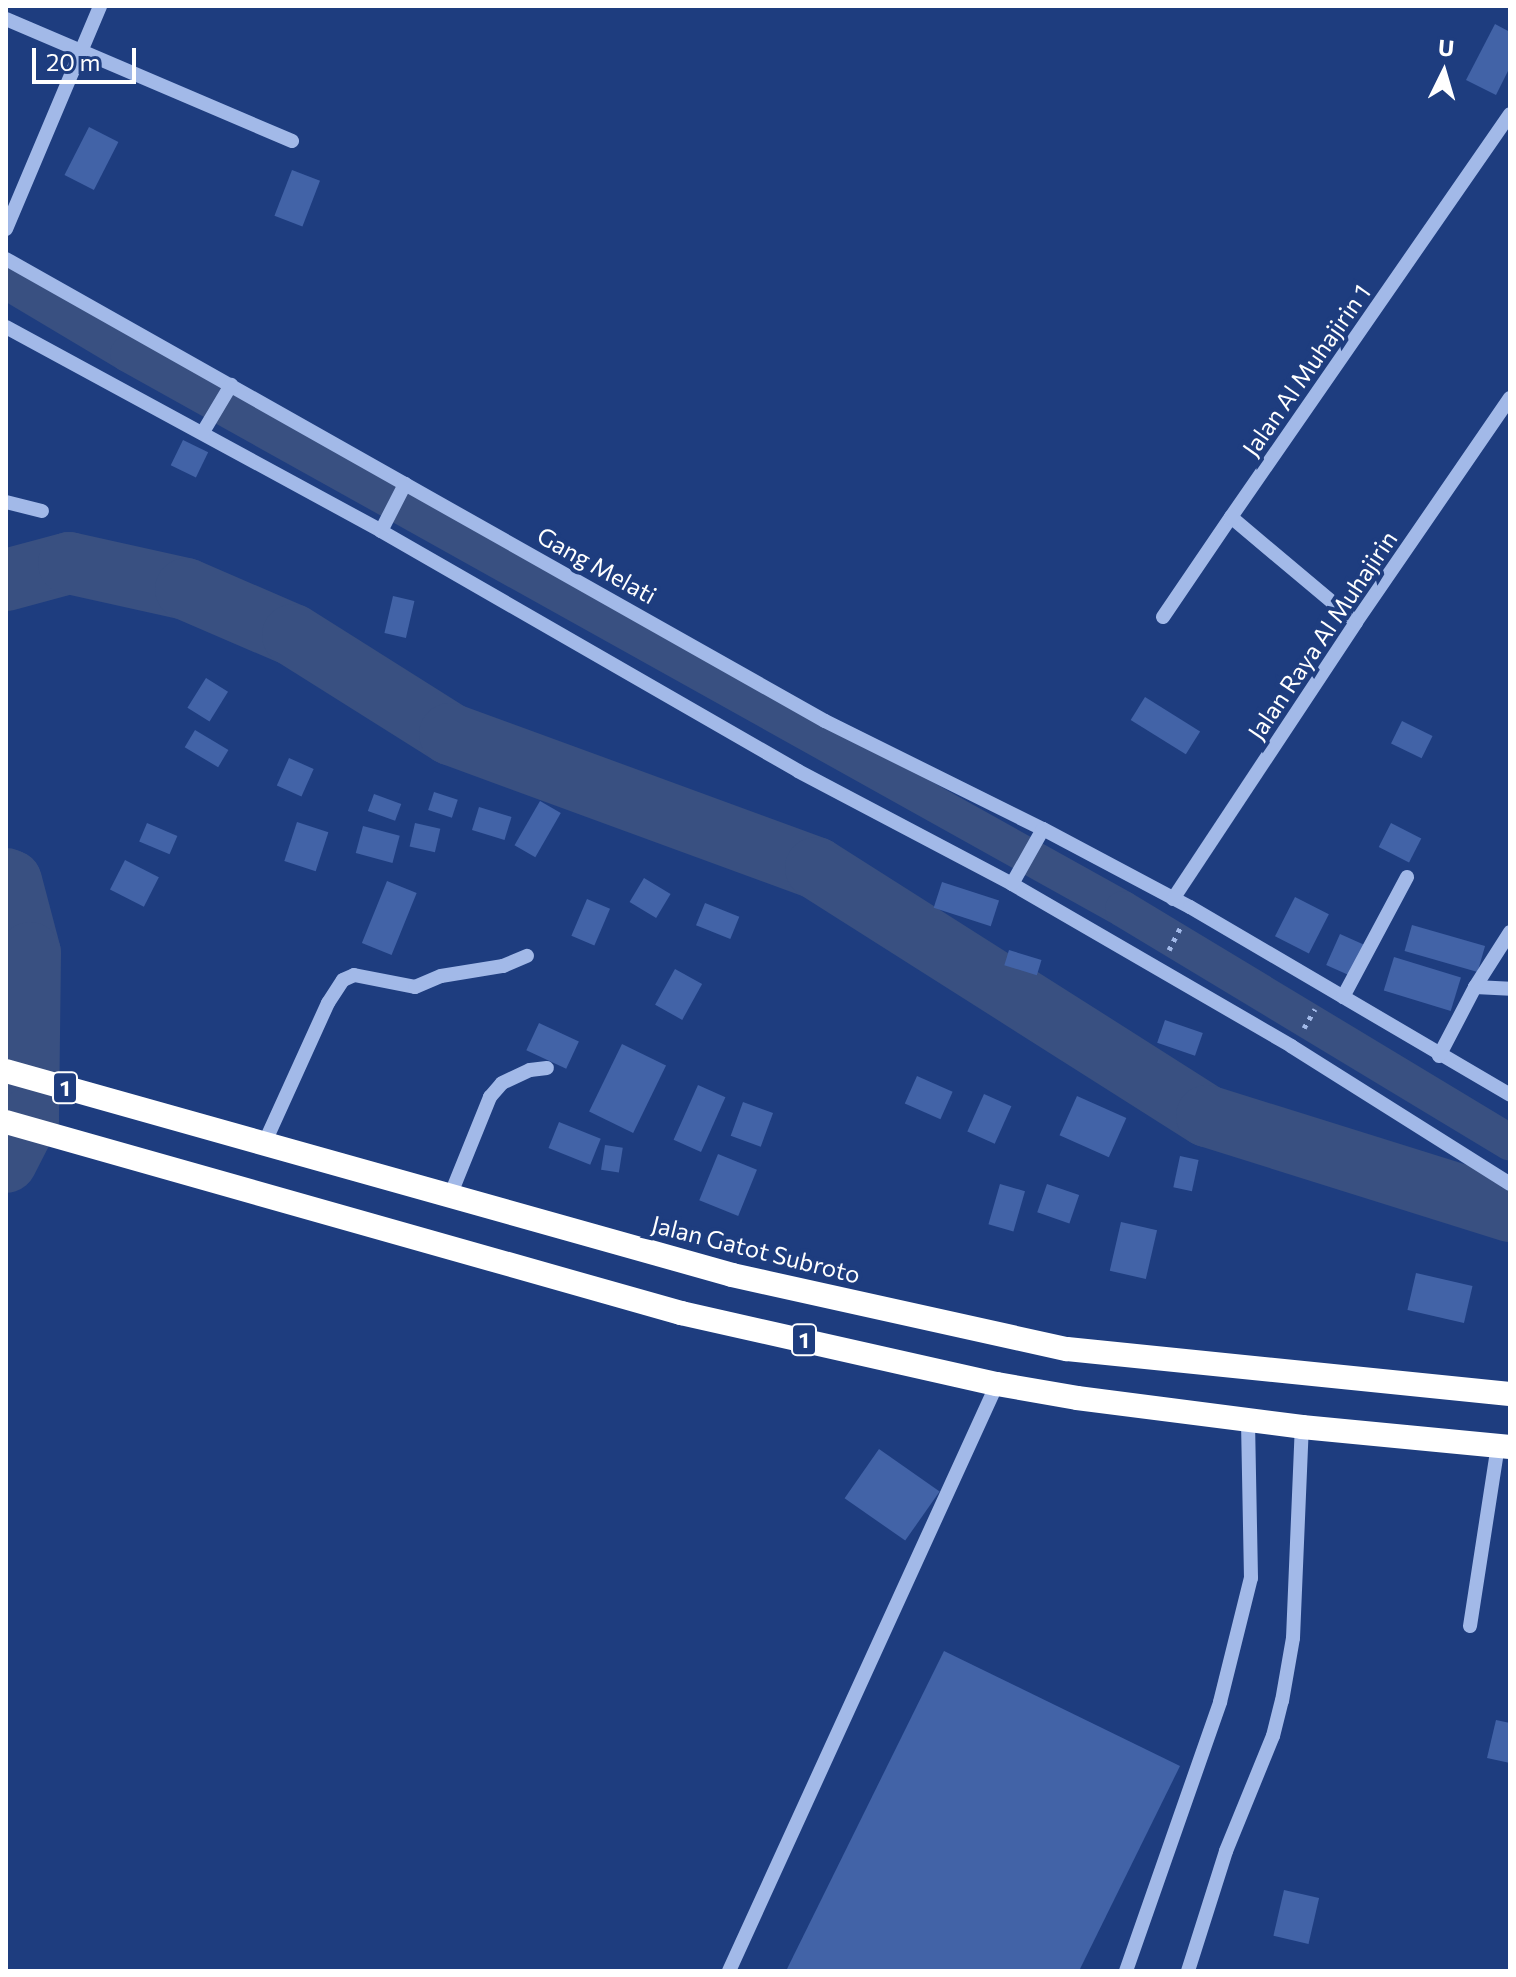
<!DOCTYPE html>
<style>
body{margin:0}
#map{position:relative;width:1516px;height:1977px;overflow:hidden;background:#1e3d7f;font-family:Commissioner,sans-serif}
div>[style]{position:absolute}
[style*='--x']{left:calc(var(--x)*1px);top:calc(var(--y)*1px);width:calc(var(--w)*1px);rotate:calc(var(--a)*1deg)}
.canal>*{height:36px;margin:-18px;padding:0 18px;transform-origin:18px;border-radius:18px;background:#395081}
.river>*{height:62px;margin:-31px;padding:0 31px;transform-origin:31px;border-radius:31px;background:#395081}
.building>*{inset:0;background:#4263a7;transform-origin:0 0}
.path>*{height:5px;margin-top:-2.5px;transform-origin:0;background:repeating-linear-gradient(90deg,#a2b9e8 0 4px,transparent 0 10px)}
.minor>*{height:14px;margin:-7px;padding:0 7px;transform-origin:7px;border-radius:7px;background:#a2b9e8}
.highway>*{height:24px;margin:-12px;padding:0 12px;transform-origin:12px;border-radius:12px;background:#fff}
span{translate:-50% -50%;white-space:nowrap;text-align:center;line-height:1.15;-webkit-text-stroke:8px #1e3d7f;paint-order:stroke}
.shield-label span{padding:2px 6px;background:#1e3d7f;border:2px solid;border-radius:6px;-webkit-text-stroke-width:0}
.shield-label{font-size:22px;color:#fff;font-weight:700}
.street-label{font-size:24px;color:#fff}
.frame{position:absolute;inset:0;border:8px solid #fff;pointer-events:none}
.north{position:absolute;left:1404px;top:32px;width:80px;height:80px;-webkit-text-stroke:6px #1e3d7f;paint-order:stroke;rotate:5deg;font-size:22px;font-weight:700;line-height:32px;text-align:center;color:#fff}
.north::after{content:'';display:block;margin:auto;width:28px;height:36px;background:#fff;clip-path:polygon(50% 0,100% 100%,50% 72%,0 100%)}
.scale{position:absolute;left:32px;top:48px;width:104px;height:36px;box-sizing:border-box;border:4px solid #fff;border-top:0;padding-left:10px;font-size:24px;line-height:28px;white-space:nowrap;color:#fff;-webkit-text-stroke:6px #1e3d7f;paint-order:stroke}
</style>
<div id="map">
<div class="canal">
<div style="--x:6;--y:281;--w:142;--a:30.9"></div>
<div style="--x:128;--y:354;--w:1139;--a:29.15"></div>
<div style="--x:1123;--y:909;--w:452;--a:31.1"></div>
</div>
<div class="river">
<div style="--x:6;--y:580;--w:65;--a:-15.1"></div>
<div style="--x:69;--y:563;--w:120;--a:12.5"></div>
<div style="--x:186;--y:589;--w:116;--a:23.3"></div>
<div style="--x:293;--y:635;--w:186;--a:32.2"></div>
<div style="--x:450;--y:734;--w:390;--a:20.1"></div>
<div style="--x:816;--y:868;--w:463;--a:32.4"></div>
<div style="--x:1207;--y:1116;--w:318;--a:17.4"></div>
<div style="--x:6;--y:879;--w:5;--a:22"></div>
<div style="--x:11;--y:881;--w:74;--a:75.2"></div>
<div style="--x:30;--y:953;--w:166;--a:90.7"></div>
<div style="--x:28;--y:1119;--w:48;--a:117.1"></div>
</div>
<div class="building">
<div style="clip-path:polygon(1495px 24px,1510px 32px,1510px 67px,1496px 95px,1466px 80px)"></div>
<div style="left:89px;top:127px;width:33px;height:54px;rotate:27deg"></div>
<div style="left:292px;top:170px;width:30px;height:49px;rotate:21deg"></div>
<div style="left:183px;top:440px;width:28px;height:28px;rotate:26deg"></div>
<div style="left:393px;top:596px;width:22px;height:38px;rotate:13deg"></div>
<div style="left:206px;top:678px;width:26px;height:35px;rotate:32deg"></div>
<div style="left:1145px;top:697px;width:65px;height:27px;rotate:32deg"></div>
<div style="left:1402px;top:721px;width:34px;height:25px;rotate:26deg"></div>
<div style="left:195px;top:730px;width:39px;height:20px;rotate:31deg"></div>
<div style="left:289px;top:758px;width:27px;height:30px;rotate:24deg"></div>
<div style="left:434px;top:792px;width:25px;height:19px;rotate:18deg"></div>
<div style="left:374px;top:794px;width:29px;height:18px;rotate:20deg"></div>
<div style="left:540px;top:801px;width:24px;height:51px;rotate:30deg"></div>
<div style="left:479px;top:807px;width:34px;height:24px;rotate:17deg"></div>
<div style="left:297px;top:822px;width:33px;height:41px;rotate:18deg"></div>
<div style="left:147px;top:823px;width:33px;height:20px;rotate:23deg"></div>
<div style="left:415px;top:823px;width:26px;height:24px;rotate:13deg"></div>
<div style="left:1391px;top:823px;width:34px;height:27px;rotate:27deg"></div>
<div style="left:363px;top:826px;width:38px;height:28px;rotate:15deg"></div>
<div style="left:125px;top:860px;width:38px;height:33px;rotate:27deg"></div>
<div style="left:644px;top:878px;width:31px;height:28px;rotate:31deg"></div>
<div style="left:387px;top:881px;width:32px;height:67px;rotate:22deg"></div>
<div style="left:942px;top:882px;width:60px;height:27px;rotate:18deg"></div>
<div style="left:1295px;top:897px;width:38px;height:44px;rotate:27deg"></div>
<div style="left:587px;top:899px;width:25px;height:40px;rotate:23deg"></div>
<div style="left:705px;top:903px;width:37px;height:24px;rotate:22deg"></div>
<div style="left:1412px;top:925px;width:76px;height:27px;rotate:16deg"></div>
<div style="left:1340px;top:934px;width:27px;height:34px;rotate:24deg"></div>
<div style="left:1009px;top:950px;width:34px;height:16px;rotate:17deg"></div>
<div style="left:1394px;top:957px;width:70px;height:35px;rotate:17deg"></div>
<div style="left:675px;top:969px;width:31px;height:41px;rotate:29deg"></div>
<div style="left:1165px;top:1020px;width:40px;height:24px;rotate:19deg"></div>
<div style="left:539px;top:1023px;width:44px;height:30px;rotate:25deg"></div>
<div style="left:622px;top:1044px;width:49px;height:75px;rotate:26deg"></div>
<div style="left:917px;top:1076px;width:39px;height:30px;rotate:24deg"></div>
<div style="left:698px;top:1085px;width:30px;height:60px;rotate:24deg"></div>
<div style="left:984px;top:1094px;width:30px;height:41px;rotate:24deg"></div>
<div style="left:1077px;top:1096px;width:54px;height:43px;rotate:24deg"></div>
<div style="left:743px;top:1102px;width:32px;height:36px;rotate:20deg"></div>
<div style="left:559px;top:1122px;width:45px;height:28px;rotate:22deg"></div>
<div style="left:605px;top:1145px;width:18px;height:25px;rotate:9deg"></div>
<div style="left:718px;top:1154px;width:42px;height:50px;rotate:22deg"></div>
<div style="left:1180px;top:1156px;width:19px;height:32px;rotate:12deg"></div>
<div style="left:1000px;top:1184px;width:26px;height:42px;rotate:16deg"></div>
<div style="left:1047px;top:1184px;width:34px;height:30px;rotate:19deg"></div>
<div style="left:1121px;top:1222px;width:37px;height:50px;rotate:13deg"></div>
<div style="left:1416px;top:1273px;width:58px;height:38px;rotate:13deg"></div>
<div style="left:879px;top:1449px;width:74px;height:60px;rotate:35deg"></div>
<div style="clip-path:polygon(944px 1651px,1180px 1766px,1079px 1971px,786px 1971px)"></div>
<div style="clip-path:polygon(1496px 1720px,1510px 1723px,1510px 1763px,1487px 1758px)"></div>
<div style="left:1284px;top:1890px;width:36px;height:47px;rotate:13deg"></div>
</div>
<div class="path">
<div style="--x:1169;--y:950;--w:27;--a:-63"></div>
<div style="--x:1304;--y:1028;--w:22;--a:-60"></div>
</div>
<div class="minor">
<div style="--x:6;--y:19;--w:311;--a:23.1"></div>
<div style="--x:6;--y:229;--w:242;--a:-67.1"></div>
<div style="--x:6;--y:259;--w:940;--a:29.43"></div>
<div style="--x:825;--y:721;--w:243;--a:26.4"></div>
<div style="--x:1043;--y:829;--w:166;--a:28"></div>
<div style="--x:1190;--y:907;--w:371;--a:30.4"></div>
<div style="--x:6;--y:327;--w:427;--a:28.5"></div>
<div style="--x:381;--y:531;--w:481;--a:29.9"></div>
<div style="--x:798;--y:771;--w:242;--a:27.8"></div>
<div style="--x:1012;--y:884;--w:323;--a:30.1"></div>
<div style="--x:1291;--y:1046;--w:259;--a:32.2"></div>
<div style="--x:203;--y:432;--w:55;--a:-59.2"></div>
<div style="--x:6;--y:502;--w:37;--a:14"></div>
<div style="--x:381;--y:531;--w:53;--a:-62.9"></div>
<div style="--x:1163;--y:617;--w:121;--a:-55.8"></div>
<div style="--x:1356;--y:622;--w:163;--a:-140"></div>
<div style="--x:1231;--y:517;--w:490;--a:-55.3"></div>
<div style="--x:1012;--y:884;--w:63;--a:-60.6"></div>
<div style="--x:1173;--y:899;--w:332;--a:-56.5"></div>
<div style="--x:1356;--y:622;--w:272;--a:-55.5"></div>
<div style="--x:1475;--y:987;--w:35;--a:3"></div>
<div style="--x:1343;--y:997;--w:136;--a:-61.9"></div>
<div style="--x:1439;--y:1056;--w:78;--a:-62.4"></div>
<div style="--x:1475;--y:987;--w:65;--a:-57.5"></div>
<div style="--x:264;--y:1144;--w:155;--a:-65.6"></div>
<div style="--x:328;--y:1003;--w:27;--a:-57"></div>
<div style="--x:343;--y:980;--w:12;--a:-24"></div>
<div style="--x:354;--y:975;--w:62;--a:11.1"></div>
<div style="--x:415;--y:987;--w:28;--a:-23"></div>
<div style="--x:441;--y:976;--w:63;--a:-9.2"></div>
<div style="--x:503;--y:966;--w:26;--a:-23"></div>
<div style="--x:450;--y:1196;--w:107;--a:-68"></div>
<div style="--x:490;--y:1097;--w:18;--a:-49"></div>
<div style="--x:502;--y:1083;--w:31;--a:-25"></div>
<div style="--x:530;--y:1070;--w:17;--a:-7"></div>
<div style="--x:1470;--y:1626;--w:182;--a:-81.2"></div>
<div style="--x:729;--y:1971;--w:645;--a:-65.46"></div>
<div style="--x:1126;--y:1971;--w:285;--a:-70.7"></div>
<div style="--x:1220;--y:1702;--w:128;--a:-76"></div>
<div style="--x:1251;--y:1578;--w:159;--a:-91.1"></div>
<div style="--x:1188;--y:1971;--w:126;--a:-72.4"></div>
<div style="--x:1226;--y:1851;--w:124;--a:-67.8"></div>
<div style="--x:1273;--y:1736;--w:36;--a:-76"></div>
<div style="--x:1282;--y:1701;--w:64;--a:-80.1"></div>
<div style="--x:1293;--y:1638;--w:211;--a:-87.6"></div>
</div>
<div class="highway">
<div style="--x:6;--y:1071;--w:754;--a:15.69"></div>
<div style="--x:732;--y:1275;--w:343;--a:12.5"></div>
<div style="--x:1067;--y:1349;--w:445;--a:5.8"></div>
<div style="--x:6;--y:1122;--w:702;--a:15.8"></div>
<div style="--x:681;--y:1313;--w:324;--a:12.7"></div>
<div style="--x:997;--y:1384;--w:81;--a:9.9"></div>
<div style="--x:1077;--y:1398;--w:227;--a:7.3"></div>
<div style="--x:1302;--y:1427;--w:209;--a:5.5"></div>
</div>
<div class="shield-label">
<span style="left:65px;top:1088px">1</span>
<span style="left:804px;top:1340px">1</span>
</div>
<div class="street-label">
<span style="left:1306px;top:370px;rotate:-55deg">Jalan Al Muhajirin 1</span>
<span style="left:597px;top:565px;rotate:29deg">Gang Melati</span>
<span style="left:1322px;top:635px;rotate:-56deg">Jalan Raya Al Muhajirin</span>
<span style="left:756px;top:1249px;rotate:14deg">Jalan Gatot Subroto</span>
</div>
<div class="frame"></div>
<div class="north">U</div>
<div class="scale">20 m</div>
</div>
